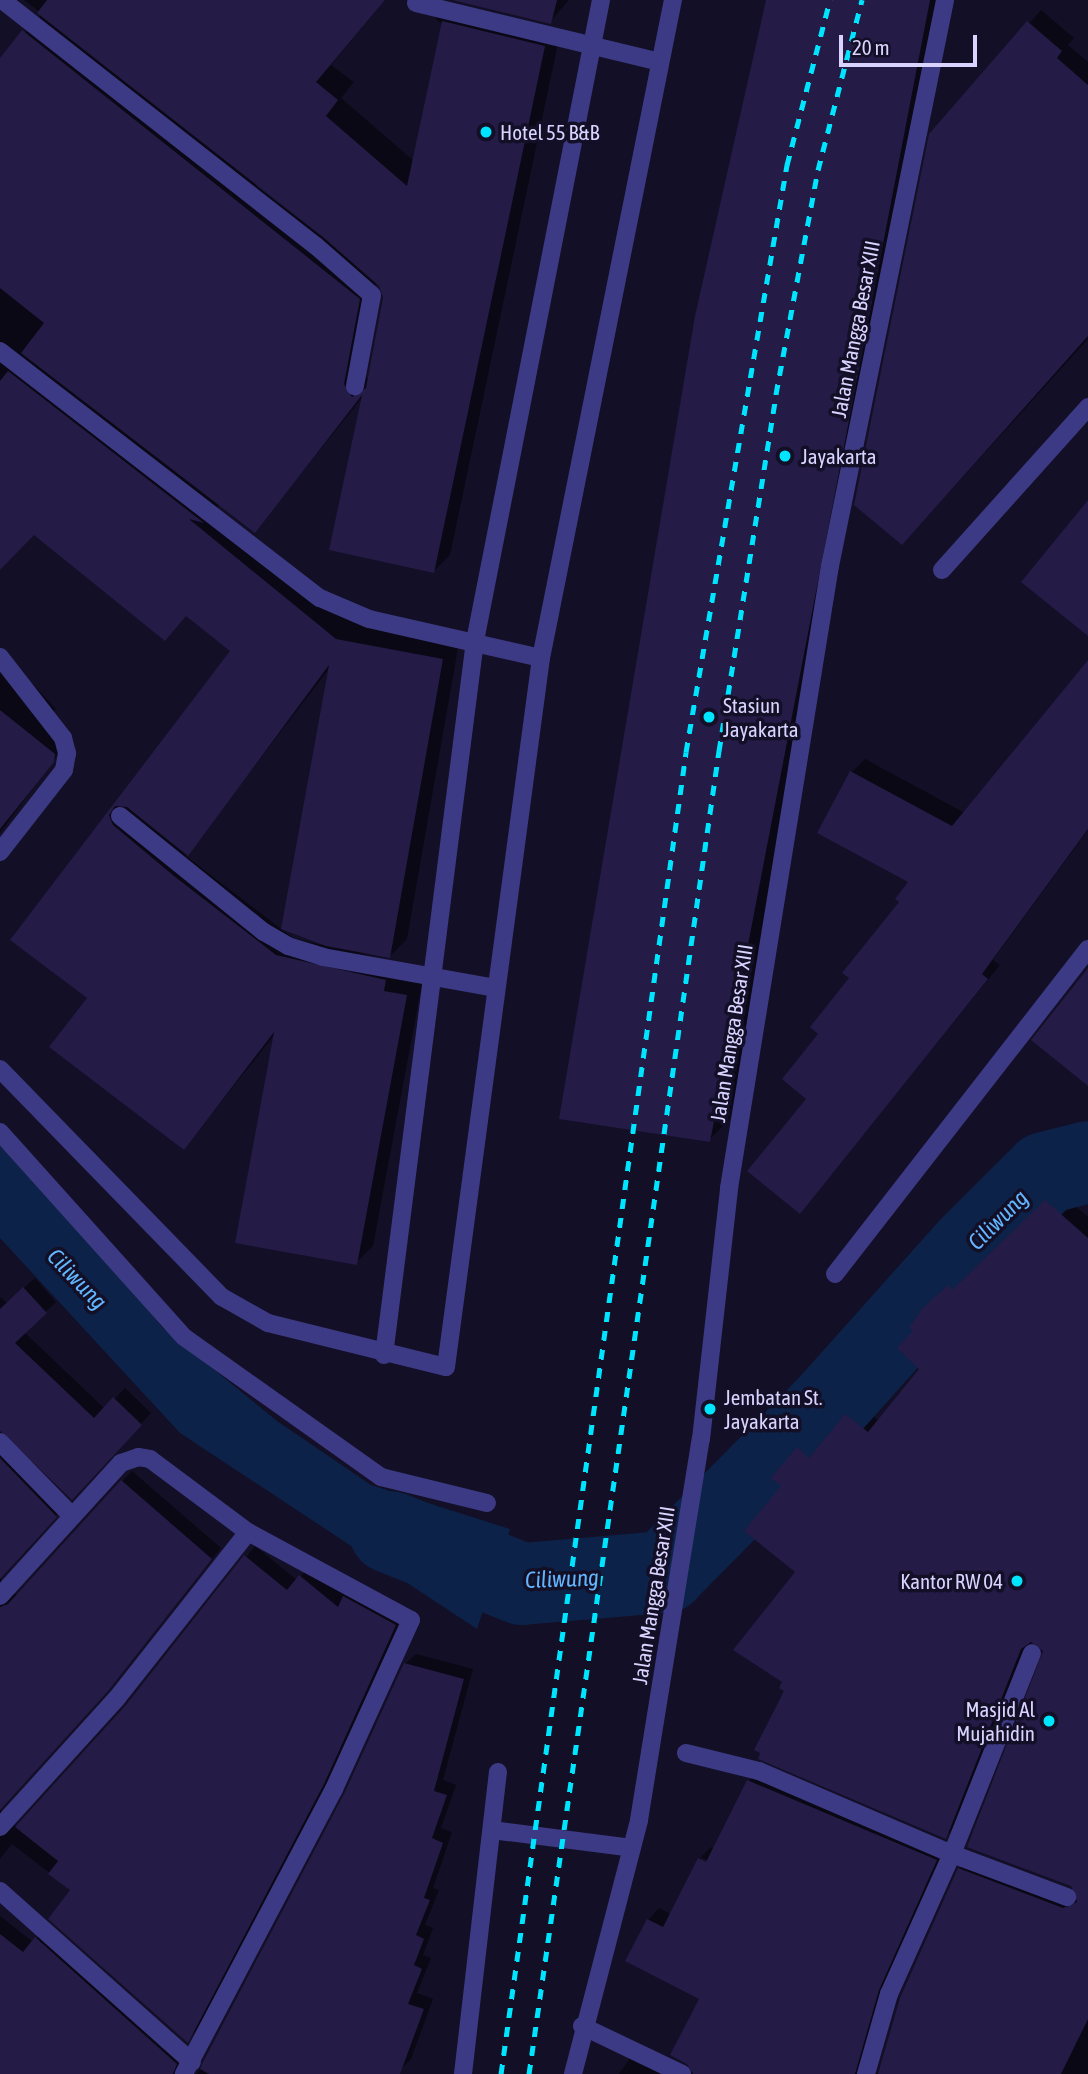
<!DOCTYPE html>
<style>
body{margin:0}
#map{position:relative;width:1088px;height:2074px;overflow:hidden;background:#130f26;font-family:"Asap Condensed",sans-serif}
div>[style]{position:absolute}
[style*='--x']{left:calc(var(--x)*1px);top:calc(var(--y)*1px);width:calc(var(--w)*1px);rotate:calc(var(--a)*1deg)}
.water>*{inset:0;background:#0c2248}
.shadow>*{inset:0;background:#0007}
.river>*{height:82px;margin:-41px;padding:0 41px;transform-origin:41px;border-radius:41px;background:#0c2248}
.building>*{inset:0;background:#241b47}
.lane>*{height:18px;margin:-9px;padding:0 9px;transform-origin:9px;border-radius:9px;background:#3d3a85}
.street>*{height:18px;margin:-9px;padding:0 9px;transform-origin:9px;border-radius:9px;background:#3d3a85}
.rail>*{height:5px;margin-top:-2.5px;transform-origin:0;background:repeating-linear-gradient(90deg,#00e5ff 0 10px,transparent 0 19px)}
.dots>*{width:19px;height:19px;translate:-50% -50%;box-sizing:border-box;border:4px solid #130f26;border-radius:50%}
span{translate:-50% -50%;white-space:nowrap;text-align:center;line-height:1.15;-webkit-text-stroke:7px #130f26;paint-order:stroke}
.poi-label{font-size:21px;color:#d9d4ff}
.left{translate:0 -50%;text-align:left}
.right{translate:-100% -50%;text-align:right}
.street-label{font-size:21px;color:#d9d4ff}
.water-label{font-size:23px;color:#62b6ff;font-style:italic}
.scale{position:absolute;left:839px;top:35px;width:138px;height:32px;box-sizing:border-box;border:4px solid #d9d4ff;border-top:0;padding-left:9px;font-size:21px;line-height:24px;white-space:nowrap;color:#d9d4ff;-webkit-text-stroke:5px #130f26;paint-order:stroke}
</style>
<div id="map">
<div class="water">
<div style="clip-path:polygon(0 1142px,74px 1220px,163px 1328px,277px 1421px,371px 1485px,510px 1529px,477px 1629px,180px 1433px,0 1238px)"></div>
</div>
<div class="shadow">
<div style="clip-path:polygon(evenodd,24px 0,385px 0,331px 65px,354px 82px,341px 98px,414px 161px,443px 25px,435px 18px,451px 3px,561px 29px,450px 555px,433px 572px,364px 395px,255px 531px,220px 504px,214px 510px,353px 622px,459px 642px,407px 939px,390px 956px,358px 953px,402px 963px,423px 978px,373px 1246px,356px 1263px,276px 1033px,184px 1148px,89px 998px,13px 940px,232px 651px,187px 615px,165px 638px,34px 533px,0 568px,0 61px,42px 14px,24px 0,258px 184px,337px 248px,256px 186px,258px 184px,24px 0,376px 282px,384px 290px,369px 381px,360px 366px,376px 282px,24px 0,331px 666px,321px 942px,321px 945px,293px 938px,186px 856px,331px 666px)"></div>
<div style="clip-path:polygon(459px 0,569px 0,550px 22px)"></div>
<div style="clip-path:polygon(768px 0,947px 0,730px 1119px,709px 1140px)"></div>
<div style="clip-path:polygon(1041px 10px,1074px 38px,1068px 45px,1088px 62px,1088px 339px,914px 531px,931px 134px)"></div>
<div style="clip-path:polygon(0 649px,56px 709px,48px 718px,71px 737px,0 833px)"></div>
<div style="clip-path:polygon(1088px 663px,1088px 830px,993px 960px,1000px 965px,800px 1212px,808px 1098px,821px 1034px,911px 881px,852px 772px,865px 759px,965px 813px)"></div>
<div style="clip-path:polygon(1058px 1190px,1088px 1217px,1088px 2074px,880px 2074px,959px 1869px,971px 1858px,1076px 1897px,1044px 1657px,1038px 1641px,1029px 1644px,957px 1825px,945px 1837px,787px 1690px,797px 1571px,783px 1485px,798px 1449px,809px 1437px,821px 1446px,858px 1403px,879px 1421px,921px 1369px,915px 1331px,924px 1310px,960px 1275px,965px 1280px)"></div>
<div style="clip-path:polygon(35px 1278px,56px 1302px,24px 1332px,105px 1409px,125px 1388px,151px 1413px,82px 1487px,9px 1432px,1px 1432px,1px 1439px,66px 1505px,1px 1576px,1px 1594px,19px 1594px,132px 1471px,221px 1548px,118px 1678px,1px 1807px,1px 1825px,19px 1825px,127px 1707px,255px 1546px,297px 1580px,310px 1566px,346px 1596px,355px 1587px,405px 1614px,333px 1772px,197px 2030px,187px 2040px,72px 1890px,12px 1844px,0 1859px,0 1297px,7px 1303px)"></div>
<div style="clip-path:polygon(416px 1654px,473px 1669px,443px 1780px,456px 1785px,441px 1828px,452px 1832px,433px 1888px,439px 1890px,425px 1925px,433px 1928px,423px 1955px,431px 1958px,417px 1993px,433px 1999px,411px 2059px,401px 2069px,354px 2074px,0 2074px,0 1916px,33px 1942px,46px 1928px,186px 2053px,184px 2071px,197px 2074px,346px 1795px,405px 1664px)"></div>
<div style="clip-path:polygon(evenodd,760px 1769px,947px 1848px,870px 2071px,879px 2074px,619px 2074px,637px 2048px,693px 2072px,701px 1998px,648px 1920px,659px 1908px,671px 1914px,699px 1859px,711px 1847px,714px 1849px,749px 1781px,760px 1769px,701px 1857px,714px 1864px,701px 1861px,701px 1857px)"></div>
</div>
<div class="river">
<div style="--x:390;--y:1532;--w:142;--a:21.5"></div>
<div style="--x:522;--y:1584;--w:144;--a:-4.8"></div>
<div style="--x:665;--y:1572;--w:228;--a:-45.4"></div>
<div style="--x:825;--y:1410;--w:213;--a:-48.2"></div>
<div style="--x:967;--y:1251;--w:110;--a:-45"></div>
<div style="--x:1045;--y:1173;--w:44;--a:-14.3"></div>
</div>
<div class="building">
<div style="clip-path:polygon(47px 0,385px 0,316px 82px,338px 100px,326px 116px,407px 186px,442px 21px,545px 46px,434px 573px,329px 550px,362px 395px,255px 533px,21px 353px,44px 323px,0 288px,0 58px,22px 30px,360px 299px,344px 384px,352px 397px,366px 388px,383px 297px,379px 286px,323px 237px,37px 13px)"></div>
<div style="clip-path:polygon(452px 0,557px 0,551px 24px)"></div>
<div style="clip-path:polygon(766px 0,930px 0,710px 1142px,559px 1119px,695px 316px)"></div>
<div style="clip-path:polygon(1027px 21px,1062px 51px,1057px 58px,1088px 85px,1088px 336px,902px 545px,854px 505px,929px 134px)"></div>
<div style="clip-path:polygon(8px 371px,204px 523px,189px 519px,336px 639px,443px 659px,390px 958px,326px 946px,281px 929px,329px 665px,188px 856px,127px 807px,115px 806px,109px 815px,113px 825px,174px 876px,276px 955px,386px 980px,384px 991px,407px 995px,357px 1265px,235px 1243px,274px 1032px,184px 1150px,49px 1047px,87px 998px,10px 940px,230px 651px,186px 616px,165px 641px,34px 535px,0 570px,0 381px)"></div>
<div style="clip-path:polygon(1088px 500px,1088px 636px,1021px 582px)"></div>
<div style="clip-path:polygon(1088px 660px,1088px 829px,982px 974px,988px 979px,800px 1214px,747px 1171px,806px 1099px,782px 1079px,818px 1034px,810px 1027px,849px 978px,842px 973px,899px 902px,895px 899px,908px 882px,817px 833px,850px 771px,952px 826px)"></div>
<div style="clip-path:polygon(0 710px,55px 754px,54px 762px,0 829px)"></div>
<div style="clip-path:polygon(1088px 968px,1088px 1086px,1031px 1040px)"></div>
<div style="clip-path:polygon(1045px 1200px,1088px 1238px,1088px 2019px,1061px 2074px,878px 2074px,900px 1998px,958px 1868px,1063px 1908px,1077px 1902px,1071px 1886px,967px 1847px,1043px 1651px,1031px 1642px,1021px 1649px,946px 1839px,758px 1759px,760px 1753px,754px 1750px,784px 1691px,779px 1688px,782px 1682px,733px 1650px,795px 1572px,744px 1531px,781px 1486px,771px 1478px,797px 1447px,809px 1458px,845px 1414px,868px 1432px,919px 1369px,897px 1348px,913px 1331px,909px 1328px,922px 1309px,948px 1285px,952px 1290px)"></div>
<div style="clip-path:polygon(23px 1287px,47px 1313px,15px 1343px,94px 1418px,113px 1397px,142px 1425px,72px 1500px,0 1431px,0 1309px)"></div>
<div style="clip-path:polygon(0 1458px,57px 1517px,0 1579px)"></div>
<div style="clip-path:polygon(121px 1480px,212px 1559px,108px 1691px,0 1810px,0 1607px,8px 1604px)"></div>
<div style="clip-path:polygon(244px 1555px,287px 1590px,299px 1575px,338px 1607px,343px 1596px,396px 1625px,324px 1784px,188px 2043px,48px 1919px,70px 1890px,48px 1874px,58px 1861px,15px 1827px,126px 1705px)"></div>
<div style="clip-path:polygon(404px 1663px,464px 1679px,434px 1791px,447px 1795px,432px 1838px,443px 1843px,424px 1898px,430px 1900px,416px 1935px,424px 1939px,414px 1965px,422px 1969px,408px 2004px,424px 2009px,400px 2074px,209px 2074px,200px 2069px,203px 2062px,344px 1794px)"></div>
<div style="clip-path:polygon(747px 1780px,937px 1860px,879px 1990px,855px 2074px,693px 2074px,687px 2064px,670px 2055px,699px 1999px,625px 1961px,647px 1919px,663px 1927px,698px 1858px,706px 1862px)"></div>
<div style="clip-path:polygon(0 1934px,23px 1952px,35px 1937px,177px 2064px,173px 2074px,0 2074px)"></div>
</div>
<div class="lane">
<div style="--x:2;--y:0;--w:399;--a:38.1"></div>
<div style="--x:316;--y:246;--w:74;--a:41.2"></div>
<div style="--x:372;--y:295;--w:93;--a:100.6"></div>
<div style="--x:416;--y:3;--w:251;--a:13.6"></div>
<div style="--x:0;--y:351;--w:404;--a:37.7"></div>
<div style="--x:320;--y:598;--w:53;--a:23.2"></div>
<div style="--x:369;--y:619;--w:176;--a:12.8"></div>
<div style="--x:942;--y:570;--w:219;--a:-48.1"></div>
<div style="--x:120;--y:816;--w:185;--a:38.9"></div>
<div style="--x:264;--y:932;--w:28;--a:30"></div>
<div style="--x:288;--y:946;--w:37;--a:17"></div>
<div style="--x:323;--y:957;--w:176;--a:10.2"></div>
<div style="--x:0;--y:1069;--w:318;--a:45.8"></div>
<div style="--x:222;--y:1297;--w:53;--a:29.5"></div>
<div style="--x:268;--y:1323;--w:183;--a:13.9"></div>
<div style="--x:446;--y:1367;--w:715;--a:-82.37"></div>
<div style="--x:541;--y:658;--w:671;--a:-78.66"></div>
<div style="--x:835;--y:1274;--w:412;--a:-52.1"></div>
<div style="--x:384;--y:1355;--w:720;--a:-82.74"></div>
<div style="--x:475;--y:641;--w:653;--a:-78.88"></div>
</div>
<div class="street">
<div style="--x:0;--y:657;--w:103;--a:52.1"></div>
<div style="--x:63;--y:738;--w:16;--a:75"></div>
<div style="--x:67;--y:753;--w:17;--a:100"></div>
<div style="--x:64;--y:770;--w:104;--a:128"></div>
<div style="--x:0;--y:1132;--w:275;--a:48.1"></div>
<div style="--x:184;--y:1337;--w:242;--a:35.4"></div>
<div style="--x:381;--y:1477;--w:109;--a:13.8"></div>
<div style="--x:0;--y:1442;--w:102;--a:45.8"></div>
<div style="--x:0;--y:1596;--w:180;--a:-47.7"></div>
<div style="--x:121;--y:1463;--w:18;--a:-19"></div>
<div style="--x:138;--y:1457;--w:12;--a:9"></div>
<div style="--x:150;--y:1459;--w:122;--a:36.7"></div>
<div style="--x:248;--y:1532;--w:185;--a:28.4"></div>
<div style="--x:411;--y:1620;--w:186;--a:114.5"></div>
<div style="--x:334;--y:1789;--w:322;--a:117.8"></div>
<div style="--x:686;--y:1753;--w:75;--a:13.9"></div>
<div style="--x:759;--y:1771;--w:210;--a:23.3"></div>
<div style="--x:952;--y:1854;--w:123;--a:20.5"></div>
<div style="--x:0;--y:1827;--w:174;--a:-47.8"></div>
<div style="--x:117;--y:1698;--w:211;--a:-51.7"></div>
<div style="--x:492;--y:1830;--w:141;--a:7.3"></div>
<div style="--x:0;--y:1891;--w:257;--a:41.7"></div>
<div style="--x:582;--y:2026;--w:111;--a:25.6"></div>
<div style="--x:463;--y:2074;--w:304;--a:-83.4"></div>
<div style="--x:573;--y:2074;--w:262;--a:-75.4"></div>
<div style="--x:639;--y:1820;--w:386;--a:-80.8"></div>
<div style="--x:701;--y:1439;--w:253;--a:-83.6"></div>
<div style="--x:729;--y:1188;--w:630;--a:-80.78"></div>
<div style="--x:830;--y:566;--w:578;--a:-78.51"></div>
<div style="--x:866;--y:2074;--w:83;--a:-74"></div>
<div style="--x:889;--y:1994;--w:154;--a:-65.8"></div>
<div style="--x:952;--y:1854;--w:216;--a:-68.3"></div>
</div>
<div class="rail">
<div style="--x:501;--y:2074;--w:1335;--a:-82.03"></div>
<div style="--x:686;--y:752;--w:596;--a:-80.24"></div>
<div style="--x:787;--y:165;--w:171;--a:-75.4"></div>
<div style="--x:529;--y:2074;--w:1337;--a:-81.83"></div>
<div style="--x:719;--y:751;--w:362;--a:-80.9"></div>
<div style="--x:776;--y:394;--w:228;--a:-79.4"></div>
<div style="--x:818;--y:170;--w:176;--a:-75.5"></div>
</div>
<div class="dots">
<div style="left:486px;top:132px;background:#00e5ff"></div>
<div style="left:785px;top:456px;background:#00e5ff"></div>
<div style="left:709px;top:717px;background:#00e5ff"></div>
<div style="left:710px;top:1409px;background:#00e5ff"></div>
<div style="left:1017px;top:1581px;background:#00e5ff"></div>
<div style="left:1049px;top:1721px;background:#00e5ff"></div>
</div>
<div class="poi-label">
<span class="left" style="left:500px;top:132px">Hotel 55 B&amp;B</span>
<span class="left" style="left:801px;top:456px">Jayakarta</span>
<span class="left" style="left:723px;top:717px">Stasiun<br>Jayakarta</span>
<span class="left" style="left:724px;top:1409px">Jembatan St.<br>Jayakarta</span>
<span class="right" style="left:1003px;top:1581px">Kantor RW 04</span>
<span class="right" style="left:1035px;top:1721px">Masjid Al<br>Mujahidin</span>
</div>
<div class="street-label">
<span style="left:855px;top:329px;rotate:-79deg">Jalan Mangga Besar XIII</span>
<span style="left:731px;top:1033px;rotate:-81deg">Jalan Mangga Besar XIII</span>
<span style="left:653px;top:1595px;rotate:-81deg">Jalan Mangga Besar XIII</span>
</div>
<div class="water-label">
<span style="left:998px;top:1220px;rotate:-45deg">Ciliwung</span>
<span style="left:77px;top:1279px;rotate:46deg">Ciliwung</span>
<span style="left:562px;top:1579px;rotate:-2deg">Ciliwung</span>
</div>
<div class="scale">20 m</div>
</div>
